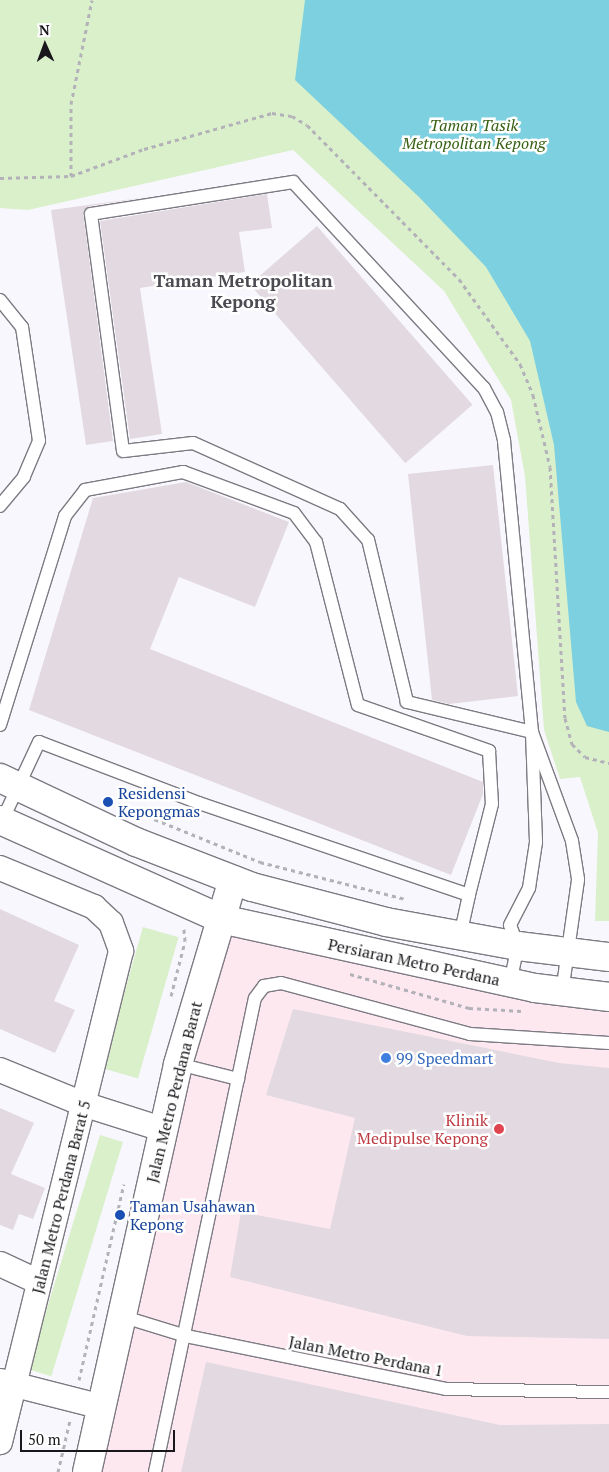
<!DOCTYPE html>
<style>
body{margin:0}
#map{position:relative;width:609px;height:1472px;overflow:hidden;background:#f9f7fe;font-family:"PT Serif",serif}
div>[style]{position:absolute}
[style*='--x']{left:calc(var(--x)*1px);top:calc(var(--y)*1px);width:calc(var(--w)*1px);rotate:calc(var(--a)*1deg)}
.commercial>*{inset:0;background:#fde8ef}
.green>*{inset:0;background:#d9f0cb;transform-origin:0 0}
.water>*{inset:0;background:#7dd0df}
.building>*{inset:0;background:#e2dae0;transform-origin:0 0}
.path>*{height:3px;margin-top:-1.5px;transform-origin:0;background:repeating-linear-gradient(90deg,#b4b2b9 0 4px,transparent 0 8px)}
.roads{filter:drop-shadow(1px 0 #7d7a82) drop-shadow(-1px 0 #7d7a82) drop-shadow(0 1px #7d7a82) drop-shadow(0 -1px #7d7a82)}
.service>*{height:12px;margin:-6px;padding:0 6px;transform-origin:6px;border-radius:6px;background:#fff}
.minor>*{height:24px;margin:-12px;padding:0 12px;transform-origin:12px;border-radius:12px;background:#fff}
.tertiary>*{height:28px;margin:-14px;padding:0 14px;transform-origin:14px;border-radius:14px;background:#fff}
.dots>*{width:14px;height:14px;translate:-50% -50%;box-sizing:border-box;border:2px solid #fff;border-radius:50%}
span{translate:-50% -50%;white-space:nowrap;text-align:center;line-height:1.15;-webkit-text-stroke:5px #fff;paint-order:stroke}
.park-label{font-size:16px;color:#376013;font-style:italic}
.transit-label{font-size:16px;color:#164399}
.left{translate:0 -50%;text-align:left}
.street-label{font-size:16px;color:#19171b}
.shop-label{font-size:16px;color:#366cbe}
.health-label{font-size:16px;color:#be3a42}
.right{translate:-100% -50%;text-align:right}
.neighbourhood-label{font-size:18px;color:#4d4b52;font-weight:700}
.north{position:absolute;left:20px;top:20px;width:50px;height:50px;-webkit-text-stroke:4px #fff;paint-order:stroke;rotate:358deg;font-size:14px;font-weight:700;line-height:20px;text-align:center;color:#19171b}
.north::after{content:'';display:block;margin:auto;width:18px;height:22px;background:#19171b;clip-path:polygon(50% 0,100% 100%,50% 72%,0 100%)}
.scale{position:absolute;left:20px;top:1430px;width:155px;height:22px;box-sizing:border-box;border:2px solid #19171b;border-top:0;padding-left:6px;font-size:15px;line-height:18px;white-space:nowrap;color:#19171b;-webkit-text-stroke:4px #fff;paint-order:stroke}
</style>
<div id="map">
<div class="commercial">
<div style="clip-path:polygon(229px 932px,539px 1002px,609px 1009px,609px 1472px,99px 1472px,193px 1055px)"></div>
</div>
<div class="green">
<div style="clip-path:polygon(0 0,609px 0,609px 921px,595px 921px,598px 833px,580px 777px,560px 779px,544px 730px,525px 476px,511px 400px,444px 291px,293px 150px,28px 210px,0 208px)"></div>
<div style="left:143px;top:927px;width:37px;height:147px;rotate:16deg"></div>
<div style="left:100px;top:1135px;width:24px;height:245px;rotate:17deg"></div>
</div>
<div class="water">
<div style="clip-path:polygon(305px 0,609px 0,609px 732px,587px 726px,576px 702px,554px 445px,530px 341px,486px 267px,419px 197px,295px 80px)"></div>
</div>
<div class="building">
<div style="clip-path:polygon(267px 194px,272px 228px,239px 232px,245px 272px,140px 288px,162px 434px,130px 439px,100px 221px)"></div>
<div style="clip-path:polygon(155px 196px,90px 206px,83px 211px,113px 441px,86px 445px,51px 210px)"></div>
<div style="left:317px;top:226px;width:237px;height:89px;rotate:49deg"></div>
<div style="clip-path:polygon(493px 465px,518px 696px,449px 704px,432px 700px,408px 474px)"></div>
<div style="clip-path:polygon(186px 482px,289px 522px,255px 607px,179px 577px,150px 649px,483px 782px,483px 794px,451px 875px,29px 710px,93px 498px)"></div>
<div style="clip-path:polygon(0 909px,79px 945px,54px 1001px,75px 1010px,55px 1053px,0 1029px)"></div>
<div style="clip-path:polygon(293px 1009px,559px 1063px,609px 1068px,609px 1339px,467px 1336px,230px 1277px,241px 1212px,330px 1229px,355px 1118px,266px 1095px)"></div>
<div style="clip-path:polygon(0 1108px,34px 1123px,11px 1174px,45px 1188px,33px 1219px,19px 1214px,13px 1230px,0 1225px)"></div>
<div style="clip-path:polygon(206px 1362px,500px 1425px,609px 1424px,609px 1472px,181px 1472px)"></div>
</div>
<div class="path">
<div style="--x:71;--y:176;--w:72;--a:-90"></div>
<div style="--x:71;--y:104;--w:106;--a:-78.6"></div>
<div style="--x:0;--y:178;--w:71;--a:-1.6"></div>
<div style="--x:71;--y:176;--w:78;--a:-20.3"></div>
<div style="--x:144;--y:149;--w:133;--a:-15.7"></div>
<div style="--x:272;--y:113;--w:20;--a:9"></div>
<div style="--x:292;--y:116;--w:17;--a:31"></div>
<div style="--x:307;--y:125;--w:216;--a:45.4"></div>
<div style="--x:459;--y:279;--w:105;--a:54.3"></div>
<div style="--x:520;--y:364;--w:34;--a:67"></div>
<div style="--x:533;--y:395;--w:74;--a:76.7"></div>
<div style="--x:550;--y:467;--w:251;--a:86.6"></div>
<div style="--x:565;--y:718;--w:27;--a:75"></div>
<div style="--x:572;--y:744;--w:18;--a:45"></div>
<div style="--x:585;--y:757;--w:25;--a:14"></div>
<div style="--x:110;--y:801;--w:162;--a:22.1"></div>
<div style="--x:260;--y:862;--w:150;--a:14.3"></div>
<div style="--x:350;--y:974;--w:124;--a:15.9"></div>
<div style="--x:469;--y:1008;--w:52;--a:3.3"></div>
<div style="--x:171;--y:996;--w:57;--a:-75.7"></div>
<div style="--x:185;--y:941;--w:12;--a:-95"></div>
<div style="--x:79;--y:1380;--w:201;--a:-77.1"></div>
<div style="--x:58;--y:1472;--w:53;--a:-77"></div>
</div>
<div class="roads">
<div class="service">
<div style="--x:293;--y:182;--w:281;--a:47.2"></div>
<div style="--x:484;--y:388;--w:27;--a:62"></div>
<div style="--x:497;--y:412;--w:30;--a:76"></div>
<div style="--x:504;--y:441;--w:292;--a:84.5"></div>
<div style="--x:532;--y:732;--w:129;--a:-166.5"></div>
<div style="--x:407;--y:702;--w:167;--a:-103.5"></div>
<div style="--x:368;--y:540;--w:42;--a:-132.1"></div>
<div style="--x:340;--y:509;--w:161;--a:-155.8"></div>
<div style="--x:193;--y:443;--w:70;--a:173.5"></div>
<div style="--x:123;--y:451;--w:239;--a:-97.7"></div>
<div style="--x:91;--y:214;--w:205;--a:-9"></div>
<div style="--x:0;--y:300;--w:35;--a:51"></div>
<div style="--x:22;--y:327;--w:115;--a:81.5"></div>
<div style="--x:39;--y:441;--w:39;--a:113"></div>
<div style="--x:24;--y:477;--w:38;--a:130"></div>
<div style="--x:0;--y:725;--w:219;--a:-72.7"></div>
<div style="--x:65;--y:516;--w:33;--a:-52"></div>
<div style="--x:85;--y:490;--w:100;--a:-10.4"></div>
<div style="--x:183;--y:472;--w:118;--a:20.3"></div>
<div style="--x:294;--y:513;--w:36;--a:53"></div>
<div style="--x:316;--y:542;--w:168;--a:75.6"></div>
<div style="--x:358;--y:705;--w:139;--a:19.3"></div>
<div style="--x:489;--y:751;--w:53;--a:86.8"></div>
<div style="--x:492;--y:804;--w:94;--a:104.2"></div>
<div style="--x:469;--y:895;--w:285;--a:-161.2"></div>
<div style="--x:199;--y:803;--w:171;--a:-159.1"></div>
<div style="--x:39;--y:742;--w:87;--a:115.1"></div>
<div style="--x:460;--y:936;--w:42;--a:-77.6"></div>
<div style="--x:510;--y:983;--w:38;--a:-78"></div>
<div style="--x:518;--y:946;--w:22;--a:-111"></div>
<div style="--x:510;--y:925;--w:42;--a:-62.8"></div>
<div style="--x:529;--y:888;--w:47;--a:-81.3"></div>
<div style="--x:536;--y:842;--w:110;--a:-92.1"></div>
<div style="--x:532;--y:732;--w:116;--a:69.8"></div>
<div style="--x:572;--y:841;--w:39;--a:81"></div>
<div style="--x:578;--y:880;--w:113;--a:98.1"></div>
<div style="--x:178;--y:1064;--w:62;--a:14"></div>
<div style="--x:121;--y:1316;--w:68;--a:17.1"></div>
<div style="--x:186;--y:1336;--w:265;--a:11.5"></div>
<div style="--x:446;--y:1389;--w:163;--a:1.1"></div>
<div style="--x:155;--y:1472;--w:484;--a:-78.1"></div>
<div style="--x:255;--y:998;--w:15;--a:-53"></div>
<div style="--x:264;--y:986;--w:17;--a:-10"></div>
<div style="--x:281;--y:983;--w:196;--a:15.1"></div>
<div style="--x:470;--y:1034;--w:139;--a:3.7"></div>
</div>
<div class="minor">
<div style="--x:0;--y:868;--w:102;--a:22.5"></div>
<div style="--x:94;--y:907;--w:23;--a:43"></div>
<div style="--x:111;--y:923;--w:30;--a:70"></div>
<div style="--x:121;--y:951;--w:506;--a:103.84"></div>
<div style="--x:0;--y:1070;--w:90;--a:22.3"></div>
<div style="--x:83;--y:1104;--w:83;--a:17.6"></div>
<div style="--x:0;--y:1264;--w:43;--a:24.8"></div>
<div style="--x:0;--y:1381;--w:105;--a:14.3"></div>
</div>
<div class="tertiary">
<div style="--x:0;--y:778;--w:150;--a:25.2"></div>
<div style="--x:136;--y:842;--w:124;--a:21.2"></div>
<div style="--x:252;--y:887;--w:138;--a:14.6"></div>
<div style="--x:386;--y:922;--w:134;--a:10.3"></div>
<div style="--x:518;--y:946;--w:92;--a:6.9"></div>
<div style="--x:0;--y:820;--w:242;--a:24.1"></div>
<div style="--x:221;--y:919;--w:321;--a:12.4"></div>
<div style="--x:535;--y:988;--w:75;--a:6.9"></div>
<div style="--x:87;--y:1472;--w:418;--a:-77.4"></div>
<div style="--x:178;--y:1064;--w:192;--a:-73.4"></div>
</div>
</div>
<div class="dots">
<div style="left:108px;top:802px;background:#1a4fb4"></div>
<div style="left:386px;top:1058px;background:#3f7fe0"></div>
<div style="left:499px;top:1129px;background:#e0444e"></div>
<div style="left:120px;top:1215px;background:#1a4fb4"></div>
</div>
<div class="park-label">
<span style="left:474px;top:134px">Taman Tasik<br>Metropolitan Kepong</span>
</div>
<div class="transit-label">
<span class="left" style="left:118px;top:802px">Residensi<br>Kepongmas</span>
<span class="left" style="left:130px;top:1215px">Taman Usahawan<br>Kepong</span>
</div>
<div class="street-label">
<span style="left:414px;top:962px;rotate:12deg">Persiaran Metro Perdana</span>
<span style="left:174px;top:1092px;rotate:-76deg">Jalan Metro Perdana Barat</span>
<span style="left:61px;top:1197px;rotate:-76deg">Jalan Metro Perdana Barat 5</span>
<span style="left:366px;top:1356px;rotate:11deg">Jalan Metro Perdana 1</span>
</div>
<div class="shop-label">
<span class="left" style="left:396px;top:1058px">99 Speedmart</span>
</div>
<div class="health-label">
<span class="right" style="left:488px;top:1129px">Klinik<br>Medipulse Kepong</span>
</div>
<div class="neighbourhood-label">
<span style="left:243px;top:291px">Taman Metropolitan<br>Kepong</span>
</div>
<div class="north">N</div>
<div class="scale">50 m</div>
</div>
